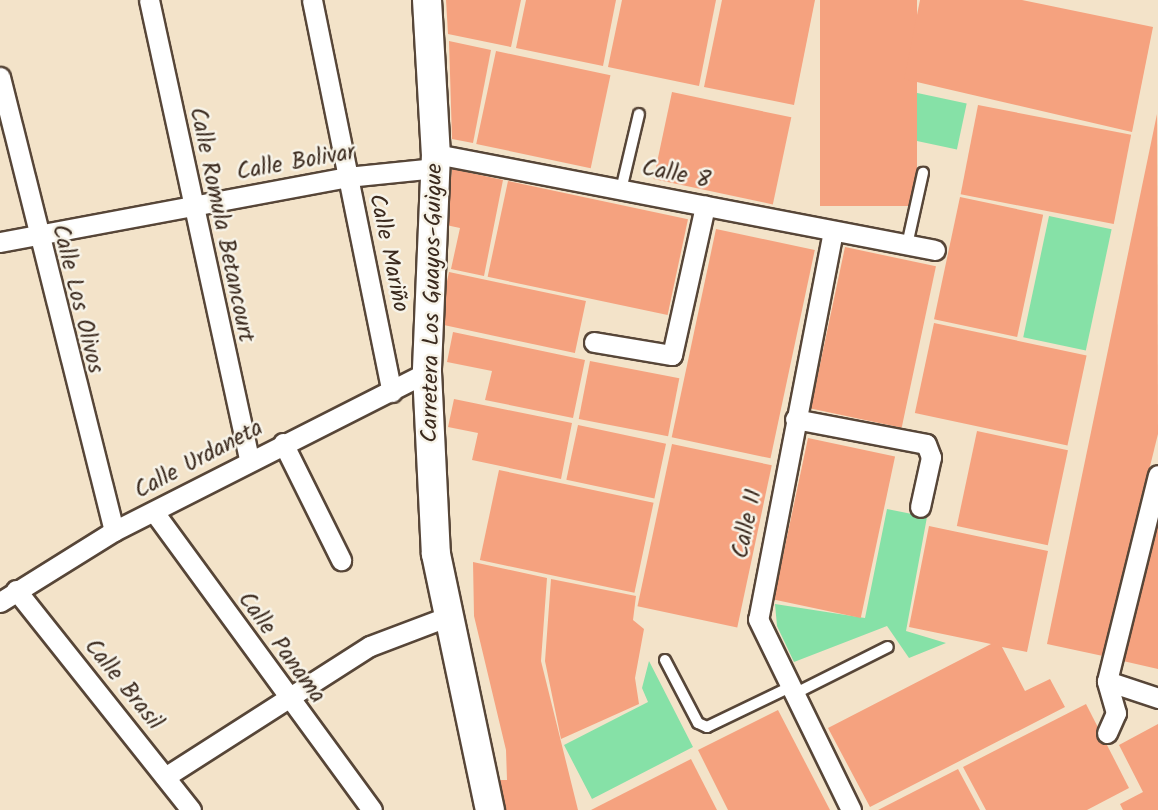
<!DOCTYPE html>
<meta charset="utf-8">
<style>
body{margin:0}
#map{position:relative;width:1158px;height:810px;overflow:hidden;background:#f3e3c9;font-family:Kalam,sans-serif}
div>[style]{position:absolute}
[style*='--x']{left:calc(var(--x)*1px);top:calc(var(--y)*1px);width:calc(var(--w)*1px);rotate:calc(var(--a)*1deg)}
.green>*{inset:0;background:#86e1a7;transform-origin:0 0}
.building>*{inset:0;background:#f5a27f;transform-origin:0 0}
.roads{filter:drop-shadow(2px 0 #574638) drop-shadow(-2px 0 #574638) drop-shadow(0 2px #574638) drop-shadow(0 -2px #574638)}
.lane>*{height:10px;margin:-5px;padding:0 5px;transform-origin:5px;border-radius:5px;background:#fff}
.street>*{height:19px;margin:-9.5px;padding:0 9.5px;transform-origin:9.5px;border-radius:9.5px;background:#fff}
.secondary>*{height:28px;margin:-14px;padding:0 14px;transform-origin:14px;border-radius:14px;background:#fff}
span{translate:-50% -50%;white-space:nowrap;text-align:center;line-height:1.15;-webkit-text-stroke:5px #f7f3e8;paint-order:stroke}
.street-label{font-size:23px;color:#3b2a1e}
</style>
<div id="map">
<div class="green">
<div style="left:908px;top:91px;width:60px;height:47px;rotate:12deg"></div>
<div style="left:1049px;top:216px;width:64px;height:124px;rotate:12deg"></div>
<div style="clip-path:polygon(887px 509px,927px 517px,906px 631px,946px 643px,909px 658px,887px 626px,794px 662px,777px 626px,775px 604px,865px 618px)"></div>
<div style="clip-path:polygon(649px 661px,693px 747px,592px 799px,564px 745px,648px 702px,642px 688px)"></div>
</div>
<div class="building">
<div style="clip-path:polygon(446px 0,521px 0,511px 47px,448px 34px)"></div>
<div style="clip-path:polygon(526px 0,616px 0,603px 66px,516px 48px)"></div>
<div style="clip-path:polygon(622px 0,716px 0,699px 86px,608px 67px)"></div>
<div style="clip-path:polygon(722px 0,815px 0,794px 105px,704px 87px)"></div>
<div style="left:820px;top:0;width:97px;height:206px"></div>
<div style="clip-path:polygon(920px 0,1022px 0,1153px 27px,1132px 132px,904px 79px)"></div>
<div style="clip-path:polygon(449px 41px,491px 50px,473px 143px,452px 139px)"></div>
<div style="left:496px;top:51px;width:117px;height:95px;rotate:12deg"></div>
<div style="left:672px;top:92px;width:122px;height:89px;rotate:12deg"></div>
<div style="left:978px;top:105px;width:156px;height:91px;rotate:11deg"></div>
<div style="clip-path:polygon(1157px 114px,1158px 434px,1103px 656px,1047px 644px)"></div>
<div style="clip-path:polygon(452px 169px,503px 180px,484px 276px,451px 269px,460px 228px,446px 225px)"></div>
<div style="left:508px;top:181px;width:184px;height:98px;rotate:12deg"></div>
<div style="left:960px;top:197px;width:85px;height:125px;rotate:12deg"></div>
<div style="left:716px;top:229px;width:101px;height:213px;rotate:12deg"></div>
<div style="left:845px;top:247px;width:93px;height:165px;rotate:12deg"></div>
<div style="left:449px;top:272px;width:140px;height:53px;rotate:12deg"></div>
<div style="left:934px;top:323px;width:156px;height:92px;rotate:12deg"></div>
<div style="clip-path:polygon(453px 332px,585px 360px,573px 418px,485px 400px,492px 371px,447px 362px)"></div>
<div style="left:590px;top:361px;width:91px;height:59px;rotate:11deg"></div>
<div style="clip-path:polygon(454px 399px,572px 423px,561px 479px,472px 460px,478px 433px,448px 427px)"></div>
<div style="left:578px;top:425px;width:90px;height:56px;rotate:12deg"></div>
<div style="left:977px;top:431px;width:93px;height:97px;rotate:12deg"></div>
<div style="left:808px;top:438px;width:89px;height:165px;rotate:12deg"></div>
<div style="left:672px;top:444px;width:102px;height:166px;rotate:12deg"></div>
<div style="left:499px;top:470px;width:158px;height:92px;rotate:12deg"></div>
<div style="clip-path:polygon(1157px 525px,1158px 526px,1158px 669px,1123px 661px)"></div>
<div style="clip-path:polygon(929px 526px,1048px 551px,1027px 652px,1002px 647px,1025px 691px,1050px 679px,1065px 707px,870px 807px,828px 728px,991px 644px,909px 627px)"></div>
<div style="clip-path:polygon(473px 562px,547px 578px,541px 661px,578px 810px,504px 810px,500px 780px,507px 780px,506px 750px,474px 616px)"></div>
<div style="clip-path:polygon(551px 579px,636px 596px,633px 620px,644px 629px,635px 678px,639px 704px,561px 739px,545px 661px)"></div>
<div style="clip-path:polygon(1086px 704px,1129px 788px,1087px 810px,986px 810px,963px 767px)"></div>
<div style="clip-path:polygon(778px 710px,830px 810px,728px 810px,698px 750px)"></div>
<div style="clip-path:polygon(1158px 724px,1158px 810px,1123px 810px,1120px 804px,1143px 792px,1119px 745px)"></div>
<div style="clip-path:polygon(691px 759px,717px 810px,591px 810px)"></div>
<div style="clip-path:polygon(958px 769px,980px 810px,878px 810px)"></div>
</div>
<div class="roads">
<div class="lane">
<div style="--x:621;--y:190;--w:78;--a:-76.7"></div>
<div style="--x:907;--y:245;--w:74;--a:-77.5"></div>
<div style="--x:665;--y:660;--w:71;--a:62.4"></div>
<div style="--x:698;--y:723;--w:10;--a:24"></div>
<div style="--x:707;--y:727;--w:90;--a:-25.7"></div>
<div style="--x:792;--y:695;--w:107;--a:-26.6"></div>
</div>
<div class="street">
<div style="--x:149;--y:0;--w:470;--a:77.7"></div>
<div style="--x:312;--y:0;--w:400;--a:78.5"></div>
<div style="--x:0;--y:77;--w:468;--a:75.9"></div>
<div style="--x:436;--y:154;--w:508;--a:10.89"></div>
<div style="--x:833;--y:231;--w:395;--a:100.9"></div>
<div style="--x:758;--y:619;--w:212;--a:64"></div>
<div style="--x:0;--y:242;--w:353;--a:-10.6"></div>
<div style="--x:347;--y:177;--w:89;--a:-5.8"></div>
<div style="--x:594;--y:342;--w:79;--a:9.5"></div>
<div style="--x:672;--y:355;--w:153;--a:-77.5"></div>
<div style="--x:795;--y:419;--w:133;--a:10.8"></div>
<div style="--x:926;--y:444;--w:14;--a:69"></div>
<div style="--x:931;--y:457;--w:51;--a:102.4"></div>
<div style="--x:283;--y:443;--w:131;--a:63.6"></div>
<div style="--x:154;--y:512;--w:369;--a:53.8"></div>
<div style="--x:16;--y:590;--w:281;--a:51.5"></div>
<div style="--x:0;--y:602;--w:134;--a:-31.9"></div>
<div style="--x:114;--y:531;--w:351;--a:-26.9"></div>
<div style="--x:1107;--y:681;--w:54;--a:18.4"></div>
<div style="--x:1107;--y:733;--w:22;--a:-66"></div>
<div style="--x:1116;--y:713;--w:33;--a:-106"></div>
<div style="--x:1107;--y:681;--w:212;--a:-76.1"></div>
<div style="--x:165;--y:777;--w:243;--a:-32.6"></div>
<div style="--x:370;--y:646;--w:85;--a:-20.8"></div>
</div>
<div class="secondary">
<div style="--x:427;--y:0;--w:154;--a:86.7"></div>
<div style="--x:436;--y:154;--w:218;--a:92.4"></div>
<div style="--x:427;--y:372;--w:182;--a:87.2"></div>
<div style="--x:436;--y:554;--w:262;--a:78.1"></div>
</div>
</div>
<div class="street-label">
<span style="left:296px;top:163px;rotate:-10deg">Calle Bolivar</span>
<span style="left:676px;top:175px;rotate:11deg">Calle 8</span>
<span style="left:221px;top:225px;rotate:78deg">Calle Romula Betancourt</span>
<span style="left:388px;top:253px;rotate:78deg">Calle Mariño</span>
<span style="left:77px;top:299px;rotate:76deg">Calle Los Olivos</span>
<span style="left:433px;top:303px;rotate:-89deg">Carretera Los Guayos-Guigue</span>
<span style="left:199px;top:460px;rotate:-28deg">Calle Urdaneta</span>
<span style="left:748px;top:524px;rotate:-78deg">Calle 11</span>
<span style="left:281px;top:648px;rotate:54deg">Calle Panama</span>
<span style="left:123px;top:685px;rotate:51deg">Calle Brasil</span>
</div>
</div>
